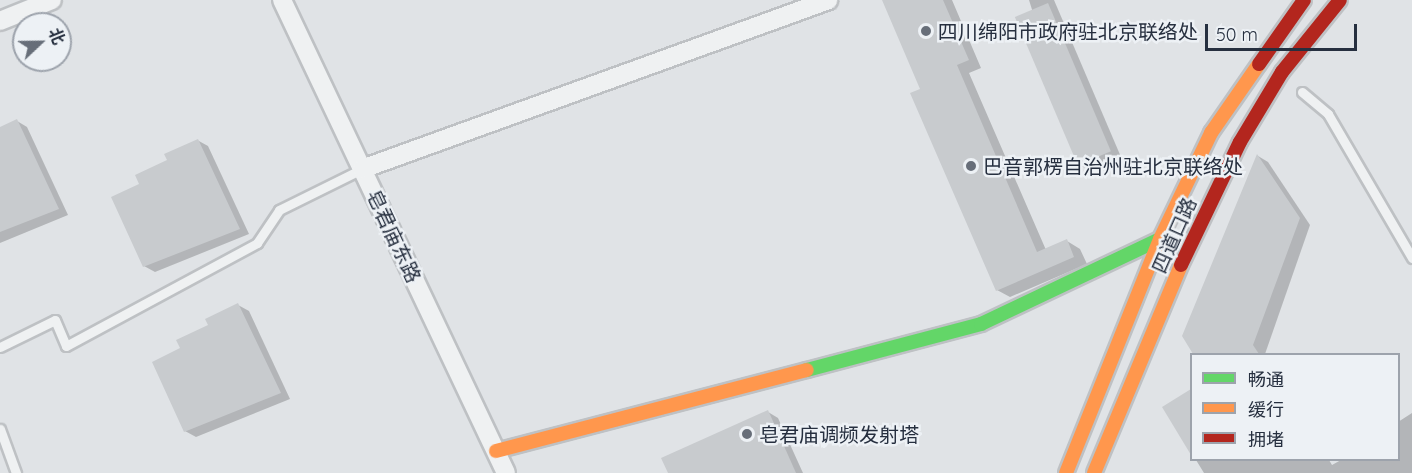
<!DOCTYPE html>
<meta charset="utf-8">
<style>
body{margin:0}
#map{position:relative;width:1412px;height:473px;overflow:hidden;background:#e0e3e6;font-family:Quicksand,"Noto Sans SC",sans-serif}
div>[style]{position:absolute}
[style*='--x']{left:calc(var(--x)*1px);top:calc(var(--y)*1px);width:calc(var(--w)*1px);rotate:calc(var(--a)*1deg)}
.shadow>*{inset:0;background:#0003}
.building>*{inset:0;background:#c8cbce;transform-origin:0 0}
.roads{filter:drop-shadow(2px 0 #bec1c4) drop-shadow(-2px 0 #bec1c4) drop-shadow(0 2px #bec1c4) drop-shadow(0 -2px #bec1c4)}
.lane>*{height:9px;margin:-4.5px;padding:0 4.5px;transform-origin:4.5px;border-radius:4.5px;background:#eff1f2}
.street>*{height:18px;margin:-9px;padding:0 9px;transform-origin:9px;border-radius:9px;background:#eff1f2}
.fast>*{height:14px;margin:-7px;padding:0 7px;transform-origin:7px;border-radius:7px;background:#63d668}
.slow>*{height:14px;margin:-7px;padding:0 7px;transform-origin:7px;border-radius:7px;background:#ff974d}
.jam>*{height:14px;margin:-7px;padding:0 7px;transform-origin:7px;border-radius:7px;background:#b3261e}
.dots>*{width:16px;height:16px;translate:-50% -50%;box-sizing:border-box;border:3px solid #edf1f5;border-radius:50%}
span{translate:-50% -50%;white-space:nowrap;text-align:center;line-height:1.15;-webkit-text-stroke:5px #edf1f5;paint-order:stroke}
.poi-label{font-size:20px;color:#262f3f}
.left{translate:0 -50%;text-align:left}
.street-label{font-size:20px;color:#262f3f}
.legend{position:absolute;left:1190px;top:353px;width:210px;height:108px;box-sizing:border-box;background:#edf1f5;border:2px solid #9da3ac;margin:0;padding:8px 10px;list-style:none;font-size:18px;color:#262f3f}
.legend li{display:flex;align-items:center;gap:12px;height:30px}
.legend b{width:30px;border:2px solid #9da3ac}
.north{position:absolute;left:12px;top:12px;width:60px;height:60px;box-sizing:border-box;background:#edf1f5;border:2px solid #9da3ac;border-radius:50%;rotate:68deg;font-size:16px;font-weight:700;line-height:24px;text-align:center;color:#262f3f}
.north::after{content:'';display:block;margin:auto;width:21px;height:27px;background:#676e79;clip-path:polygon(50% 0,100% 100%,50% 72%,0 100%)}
.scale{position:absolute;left:1205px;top:24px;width:152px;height:27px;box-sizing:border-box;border:3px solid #262f3f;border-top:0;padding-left:8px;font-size:18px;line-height:21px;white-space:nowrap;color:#262f3f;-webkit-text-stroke:4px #edf1f5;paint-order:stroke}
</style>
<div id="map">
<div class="shadow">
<div style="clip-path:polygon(889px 0,952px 0,981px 68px,969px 73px,1046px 250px,1067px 241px,1080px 249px,1087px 264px,1010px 297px,997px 290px)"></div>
<div style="clip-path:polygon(1029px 0,1054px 0,1121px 157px,1090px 171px,1080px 165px)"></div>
<div style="clip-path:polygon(17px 121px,27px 127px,68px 215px,0 243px,0 129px)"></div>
<div style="clip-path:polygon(197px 140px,208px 146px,249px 234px,155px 272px,144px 266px,141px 184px)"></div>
<div style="clip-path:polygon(1258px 156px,1268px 162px,1310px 225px,1265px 354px,1195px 354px,1184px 336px)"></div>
<div style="clip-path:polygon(238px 305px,249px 311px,290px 399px,196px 437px,185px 431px,182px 349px)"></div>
<div style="clip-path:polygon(1192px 391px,1192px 453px,1164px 408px)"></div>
<div style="clip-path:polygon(768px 412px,778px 418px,803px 473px,669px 473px)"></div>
<div style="clip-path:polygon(1412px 413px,1412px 473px,1204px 473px,1196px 460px,1329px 460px,1332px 465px,1341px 460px,1398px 460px,1398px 422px)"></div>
</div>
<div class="building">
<div style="clip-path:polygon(882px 0,943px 0,969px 60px,957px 65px,1037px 252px,1067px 239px,1074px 257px,996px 291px,910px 93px,920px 89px)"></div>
<div style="left:1048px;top:3px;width:161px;height:36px;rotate:67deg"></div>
<div style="clip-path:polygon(17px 119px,59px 209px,0 232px,0 127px)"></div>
<div style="clip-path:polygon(198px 139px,240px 229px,143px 267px,111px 197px,139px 184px,135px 175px,167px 160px,164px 154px)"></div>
<div style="clip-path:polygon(1257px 154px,1300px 218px,1253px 345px,1259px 354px,1193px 354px,1182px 336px)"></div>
<div style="clip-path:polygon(238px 303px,281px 393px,184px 432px,152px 362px,180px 348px,176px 340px,208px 325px,205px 319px)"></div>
<div style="clip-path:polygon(1191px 389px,1191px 455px,1162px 407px)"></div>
<div style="clip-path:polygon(768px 410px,796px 473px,668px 473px,661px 458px)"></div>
</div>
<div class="roads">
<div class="lane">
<div style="--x:1302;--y:92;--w:34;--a:40"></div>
<div style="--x:1328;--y:114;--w:167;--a:59.7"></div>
<div style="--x:0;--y:347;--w:61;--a:-26.1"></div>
<div style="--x:55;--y:320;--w:28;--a:67"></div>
<div style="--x:66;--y:346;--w:217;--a:-28.3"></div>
<div style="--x:257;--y:243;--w:40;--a:-56"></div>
<div style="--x:279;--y:210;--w:93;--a:-26.3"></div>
<div style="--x:0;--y:429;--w:47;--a:70"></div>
</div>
<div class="street">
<div style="--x:282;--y:0;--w:523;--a:64.66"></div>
<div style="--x:0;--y:21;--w:56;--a:-22"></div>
<div style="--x:362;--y:169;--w:496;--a:-19.9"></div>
</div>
<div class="fast">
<div style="--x:807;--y:370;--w:180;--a:-14.8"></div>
<div style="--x:981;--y:324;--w:198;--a:-25.4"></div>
</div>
<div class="slow">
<div style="--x:496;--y:451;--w:321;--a:-14.6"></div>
<div style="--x:1066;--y:473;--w:252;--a:-68.1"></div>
<div style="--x:1160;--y:239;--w:118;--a:-64.3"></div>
<div style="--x:1211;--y:133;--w:84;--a:-55.2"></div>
<div style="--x:1094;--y:473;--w:225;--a:-67.3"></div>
</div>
<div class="jam">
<div style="--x:1259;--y:64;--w:78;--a:-54.9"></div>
<div style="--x:1181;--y:265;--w:136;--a:-64.4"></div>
<div style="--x:1240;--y:142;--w:82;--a:-59"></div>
<div style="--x:1282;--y:72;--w:92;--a:-51.1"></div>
</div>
</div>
<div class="dots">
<div style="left:926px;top:31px;background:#676e79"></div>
<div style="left:971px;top:166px;background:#676e79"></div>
<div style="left:747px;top:434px;background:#676e79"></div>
</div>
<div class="poi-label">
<span class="left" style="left:938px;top:31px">四川绵阳市政府驻北京联络处</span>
<span class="left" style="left:983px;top:166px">巴音郭楞自治州驻北京联络处</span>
<span class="left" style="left:759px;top:434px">皂君庙调频发射塔</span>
</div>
<div class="street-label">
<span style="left:1174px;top:235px;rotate:-66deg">四道口路</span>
<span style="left:394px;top:236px;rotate:65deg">皂君庙东路</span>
</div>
<ul class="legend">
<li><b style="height:8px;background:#63d668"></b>畅通</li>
<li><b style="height:8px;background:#ff974d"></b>缓行</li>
<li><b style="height:8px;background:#b3261e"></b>拥堵</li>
</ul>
<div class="north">北</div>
<div class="scale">50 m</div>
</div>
